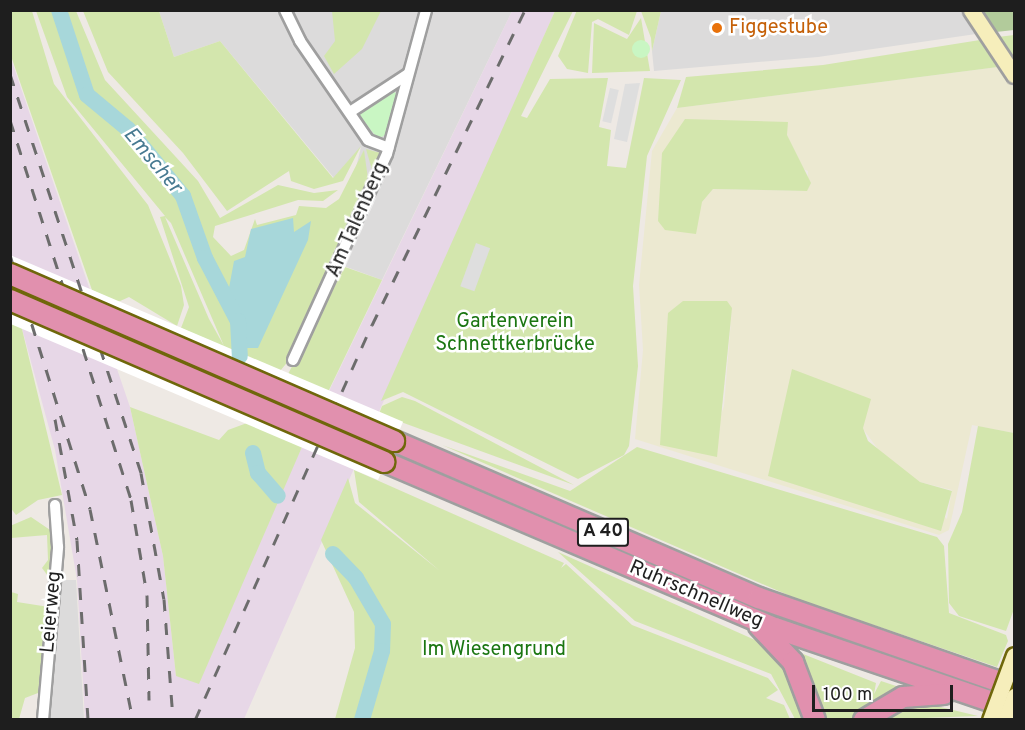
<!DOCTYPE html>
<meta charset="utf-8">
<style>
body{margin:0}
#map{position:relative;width:1025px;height:730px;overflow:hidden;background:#eee9e4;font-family:Overpass,sans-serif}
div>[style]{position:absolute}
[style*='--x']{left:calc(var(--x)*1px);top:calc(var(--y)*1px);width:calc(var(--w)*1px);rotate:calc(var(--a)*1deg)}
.residential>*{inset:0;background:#dcdbdb}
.industrial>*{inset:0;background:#e7d7e7}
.farmland>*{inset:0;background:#ece9d1}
.grass>*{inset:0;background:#d3e6ad}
.forest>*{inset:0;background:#b2cb9b}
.park>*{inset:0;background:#c9f6c3}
.round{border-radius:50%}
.parking>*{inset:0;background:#dedede;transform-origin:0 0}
.water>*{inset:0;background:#a7d7da}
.pier>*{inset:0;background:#fff;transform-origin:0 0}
.river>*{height:16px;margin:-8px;padding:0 8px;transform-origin:8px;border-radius:8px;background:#a7d7da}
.roads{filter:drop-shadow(2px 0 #9f9f9f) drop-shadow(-2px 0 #9f9f9f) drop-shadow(0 2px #9f9f9f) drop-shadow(0 -2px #9f9f9f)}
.street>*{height:10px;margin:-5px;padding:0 5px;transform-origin:5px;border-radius:5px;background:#fff}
.secondary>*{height:15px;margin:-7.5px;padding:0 7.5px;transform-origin:7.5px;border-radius:7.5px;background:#f6eebb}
.highway>*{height:20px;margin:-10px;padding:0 10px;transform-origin:10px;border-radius:10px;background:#e190ae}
.rail>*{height:3px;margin-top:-1.5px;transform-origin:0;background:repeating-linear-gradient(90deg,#6c6c6c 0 12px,transparent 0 24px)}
.bridges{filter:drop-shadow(2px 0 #6f670b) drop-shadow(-2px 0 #6f670b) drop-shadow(0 2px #6f670b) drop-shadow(0 -2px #6f670b)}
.secondary-bridge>*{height:15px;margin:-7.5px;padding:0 7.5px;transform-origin:7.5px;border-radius:7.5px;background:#f6eebb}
.highway-bridge>*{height:20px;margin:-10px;padding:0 10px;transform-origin:10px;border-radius:10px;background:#e190ae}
.dots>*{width:16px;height:16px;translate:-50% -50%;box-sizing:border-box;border:3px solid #fff;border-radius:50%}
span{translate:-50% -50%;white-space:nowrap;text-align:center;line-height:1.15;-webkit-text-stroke:5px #fff;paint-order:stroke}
.shield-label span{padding:2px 4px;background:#fff;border:2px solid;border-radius:4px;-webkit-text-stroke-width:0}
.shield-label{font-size:18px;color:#1e1e1e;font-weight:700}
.food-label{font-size:20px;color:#c56008}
.left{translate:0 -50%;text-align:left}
.street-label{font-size:20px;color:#1e1e1e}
.park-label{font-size:20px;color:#1b7612}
.water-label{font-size:21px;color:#477a91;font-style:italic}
.frame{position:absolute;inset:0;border:12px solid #1e1e1e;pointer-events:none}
.scale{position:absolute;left:812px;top:685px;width:141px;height:27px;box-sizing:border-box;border:3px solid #1e1e1e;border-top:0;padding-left:8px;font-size:18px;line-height:21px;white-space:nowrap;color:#1e1e1e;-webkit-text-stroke:4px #fff;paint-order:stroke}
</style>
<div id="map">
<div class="residential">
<div style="clip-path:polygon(159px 11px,512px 11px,382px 280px,333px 262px,361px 147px,334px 178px,220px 41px,174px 57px)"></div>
<div style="clip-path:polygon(661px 11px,966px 11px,976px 34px,818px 57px,654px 71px,652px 51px)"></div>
<div style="clip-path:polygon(58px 580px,76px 580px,84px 719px,39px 720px)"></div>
</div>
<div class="industrial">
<div style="clip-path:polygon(512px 11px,555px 11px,244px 719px,85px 719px,77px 580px,55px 450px,11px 288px,10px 56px,130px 407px,163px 556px,176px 676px,208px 662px,279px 495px)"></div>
</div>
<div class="farmland">
<div style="clip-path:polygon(evenodd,998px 67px,1014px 88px,1014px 433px,972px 425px,949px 530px,939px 535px,635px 439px,643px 350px,639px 285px,652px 151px,677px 108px,998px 67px,685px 119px,808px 171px,807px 191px,713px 189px,702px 202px,685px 119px,998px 67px,732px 308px,724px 406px,721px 415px,732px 308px,998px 67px,792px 369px,832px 387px,886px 460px,920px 482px,952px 490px,947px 519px,792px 369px)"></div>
</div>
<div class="grass">
<div style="clip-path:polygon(577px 10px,637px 11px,629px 35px,598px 19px,592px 22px,588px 73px,567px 69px,558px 56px)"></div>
<div style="clip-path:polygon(10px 11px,32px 11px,54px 84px,148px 205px,181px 286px,184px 305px,177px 326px,129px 297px,118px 302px,92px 290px,11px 56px)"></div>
<div style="clip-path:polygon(evenodd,36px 11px,76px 11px,105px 80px,198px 181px,220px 218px,278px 185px,314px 193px,338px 190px,323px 201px,298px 200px,215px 226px,213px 237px,231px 256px,244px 250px,255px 219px,257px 225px,296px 215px,299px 206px,326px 208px,339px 199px,364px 150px,369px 186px,295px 353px,280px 371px,181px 328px,189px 307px,160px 217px,165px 216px,67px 97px,36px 11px,165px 217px,171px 223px,224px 346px,209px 319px,165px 217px)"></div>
<div style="clip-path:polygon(83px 11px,159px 11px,174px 57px,220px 41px,333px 178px,361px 146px,343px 181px,314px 189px,291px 181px,289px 171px,227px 211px,183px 153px,108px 72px)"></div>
<div style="clip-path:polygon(332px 11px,381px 11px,362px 49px,334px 74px,324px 56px,335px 41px)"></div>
<div style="clip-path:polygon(555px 11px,573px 11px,521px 116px,527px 118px,550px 79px,608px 78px,599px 127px,611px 130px,607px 166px,626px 168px,644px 78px,681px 80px,647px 156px,633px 286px,638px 366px,629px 446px,624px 455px,578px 479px,403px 392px,381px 401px)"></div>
<div style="clip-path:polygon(641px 11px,661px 11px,652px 51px,651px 38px)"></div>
<div style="clip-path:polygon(641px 18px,650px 71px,592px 73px,594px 23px,627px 39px)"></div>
<div style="clip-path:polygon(1014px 35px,1014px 60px,998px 37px)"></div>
<div style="clip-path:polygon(980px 40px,998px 67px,677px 108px,686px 77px,823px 65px)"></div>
<div style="clip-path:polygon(685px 119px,788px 122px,787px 135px,811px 183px,807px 191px,713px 189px,702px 202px,696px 234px,665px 230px,658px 221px,662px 153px)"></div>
<div style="clip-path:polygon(366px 149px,384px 154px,374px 177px)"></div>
<div style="clip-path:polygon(345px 267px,382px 280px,328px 392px,288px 374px)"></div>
<div style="clip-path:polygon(683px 301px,727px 301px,732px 308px,717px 457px,660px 445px,668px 313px)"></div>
<div style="clip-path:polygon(11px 321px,21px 325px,62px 495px,38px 500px,16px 515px,10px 507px)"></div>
<div style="clip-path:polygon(792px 369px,871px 399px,863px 428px,868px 441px,920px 482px,952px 491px,941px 531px,768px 476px)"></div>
<div style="clip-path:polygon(402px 397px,415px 401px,574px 485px,379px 414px,382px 406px)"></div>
<div style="clip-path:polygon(130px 407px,219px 440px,228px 430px,247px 423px,302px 447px,199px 684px,176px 676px,163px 556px)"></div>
<div style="clip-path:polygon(978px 426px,1014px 433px,1014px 609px,1006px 631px,959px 616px,949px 603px,948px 544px,962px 512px)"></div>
<div style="clip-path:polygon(442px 445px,570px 491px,637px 447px,937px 537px,944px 546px,949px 613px,1006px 635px,1008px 641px,997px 667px,797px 599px)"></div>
<div style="clip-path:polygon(354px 470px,564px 563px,561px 568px,566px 564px,632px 625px,768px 678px,778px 690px,766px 698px,784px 705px,790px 719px,335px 719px,355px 648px,354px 612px,321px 540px,348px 478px,355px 503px,440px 571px,359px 502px)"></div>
<div style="clip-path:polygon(31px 517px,56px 534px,49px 602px,48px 576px,42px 568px,48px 560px,47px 535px,11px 538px,10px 526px)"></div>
<div style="clip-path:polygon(558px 552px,764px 644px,789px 668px,811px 719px,795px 719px,771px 674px,635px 621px)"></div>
<div style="clip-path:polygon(11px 592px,18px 594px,17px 602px,49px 607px,38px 693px,25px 698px,19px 719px,11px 720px)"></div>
<div style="clip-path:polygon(793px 650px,876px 683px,874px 694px,881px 681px,905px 689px,857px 719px,820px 719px)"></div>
<div style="clip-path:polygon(928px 704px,978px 716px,870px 720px,885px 708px)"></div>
</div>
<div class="forest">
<div style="clip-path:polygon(982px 11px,1014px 11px,1014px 30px,996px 32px)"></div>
</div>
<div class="park">
<div class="round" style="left:632px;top:40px;width:18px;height:18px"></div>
<div style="clip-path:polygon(392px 90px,397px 94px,387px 134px,378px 139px,358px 114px)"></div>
</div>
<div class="parking">
<div style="clip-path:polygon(640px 83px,627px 142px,614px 139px,625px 84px)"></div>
<div style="left:610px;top:88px;width:9px;height:34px;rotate:13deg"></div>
<div style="left:476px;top:243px;width:15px;height:46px;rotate:20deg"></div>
</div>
<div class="water">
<div style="clip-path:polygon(293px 218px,294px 232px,311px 221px,308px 240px,258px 348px,246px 348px,244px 322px,229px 288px,234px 261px,245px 257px,251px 229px)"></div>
</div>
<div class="pier">
<div style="left:10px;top:255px;width:427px;height:31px;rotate:23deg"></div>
<div style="left:10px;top:290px;width:413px;height:31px;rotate:23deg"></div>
</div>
<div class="river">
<div style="--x:59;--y:10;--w:89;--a:71.8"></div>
<div style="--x:87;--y:95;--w:53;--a:39.7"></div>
<div style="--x:128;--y:129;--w:87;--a:50.6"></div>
<div style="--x:183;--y:196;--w:66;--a:70.5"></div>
<div style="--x:205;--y:258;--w:71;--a:62.4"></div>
<div style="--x:238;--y:321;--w:35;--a:87"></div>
<div style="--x:253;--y:453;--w:21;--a:76"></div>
<div style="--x:258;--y:473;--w:30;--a:49"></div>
<div style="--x:333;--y:554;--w:33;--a:46"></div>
<div style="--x:356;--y:578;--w:53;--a:59.6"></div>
<div style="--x:383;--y:624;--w:27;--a:92"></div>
<div style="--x:382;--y:651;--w:72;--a:106.2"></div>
</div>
<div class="roads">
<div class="street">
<div style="--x:285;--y:10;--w:34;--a:64"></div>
<div style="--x:300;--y:41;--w:120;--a:55.5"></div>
<div style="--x:368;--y:140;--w:22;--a:21"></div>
<div style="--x:350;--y:112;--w:69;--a:-33.2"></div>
<div style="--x:293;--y:360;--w:226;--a:-65.5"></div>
<div style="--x:387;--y:154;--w:149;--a:-74.8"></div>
<div style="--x:43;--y:720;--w:174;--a:-85"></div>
<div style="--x:58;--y:547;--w:42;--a:-94.1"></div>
</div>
<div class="secondary">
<div style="--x:971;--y:10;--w:78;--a:56.5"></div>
</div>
<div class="highway">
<div style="--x:394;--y:441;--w:397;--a:23.3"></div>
<div style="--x:759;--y:598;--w:270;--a:19.2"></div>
<div style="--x:385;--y:462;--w:424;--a:23.1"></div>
<div style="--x:775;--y:628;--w:251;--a:18.8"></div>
<div style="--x:759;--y:626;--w:50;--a:46.6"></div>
<div style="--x:793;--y:662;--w:62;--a:69.2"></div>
<div style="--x:864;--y:720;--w:45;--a:-30.5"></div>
<div style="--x:903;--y:697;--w:41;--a:-4.2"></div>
</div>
</div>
<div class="rail">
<div style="--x:10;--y:74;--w:420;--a:71.8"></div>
<div style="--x:141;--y:473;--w:128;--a:79.7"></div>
<div style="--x:164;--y:599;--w:121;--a:85.7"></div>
<div style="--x:10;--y:120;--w:399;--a:72.3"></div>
<div style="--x:131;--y:500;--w:96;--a:80.4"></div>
<div style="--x:147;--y:595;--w:105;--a:88.9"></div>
<div style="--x:10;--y:255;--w:266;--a:72.5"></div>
<div style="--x:90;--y:509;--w:215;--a:78.5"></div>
<div style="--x:55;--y:419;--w:123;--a:79.7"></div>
<div style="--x:77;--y:540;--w:180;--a:86.5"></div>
<div style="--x:195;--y:720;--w:433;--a:-65.9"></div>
<div style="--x:372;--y:325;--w:350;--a:-64.1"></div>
</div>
<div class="bridges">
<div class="secondary-bridge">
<div style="--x:990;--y:720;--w:69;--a:-69.7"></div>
<div style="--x:1005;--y:720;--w:26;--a:-69"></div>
</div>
<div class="highway-bridge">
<div style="--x:10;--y:274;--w:419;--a:23.5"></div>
<div style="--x:10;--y:300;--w:408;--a:23.4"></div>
</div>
</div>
<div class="dots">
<div style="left:717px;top:28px;background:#e8710a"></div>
</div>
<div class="shield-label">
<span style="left:603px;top:532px">A 40</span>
</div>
<div class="food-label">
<span class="left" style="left:729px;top:28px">Figgestube</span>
</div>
<div class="street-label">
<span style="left:358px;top:220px;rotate:-66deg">Am Talenberg</span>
<span style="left:696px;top:595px;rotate:23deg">Ruhrschnellweg</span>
<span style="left:52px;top:612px;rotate:-85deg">Leierweg</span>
</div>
<div class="park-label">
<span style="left:515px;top:334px">Gartenverein<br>Schnettkerbrücke</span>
<span style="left:494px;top:650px">Im Wiesengrund</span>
</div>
<div class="water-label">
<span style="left:152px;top:161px;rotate:50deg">Emscher</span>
</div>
<div class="frame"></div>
<div class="scale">100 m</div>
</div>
